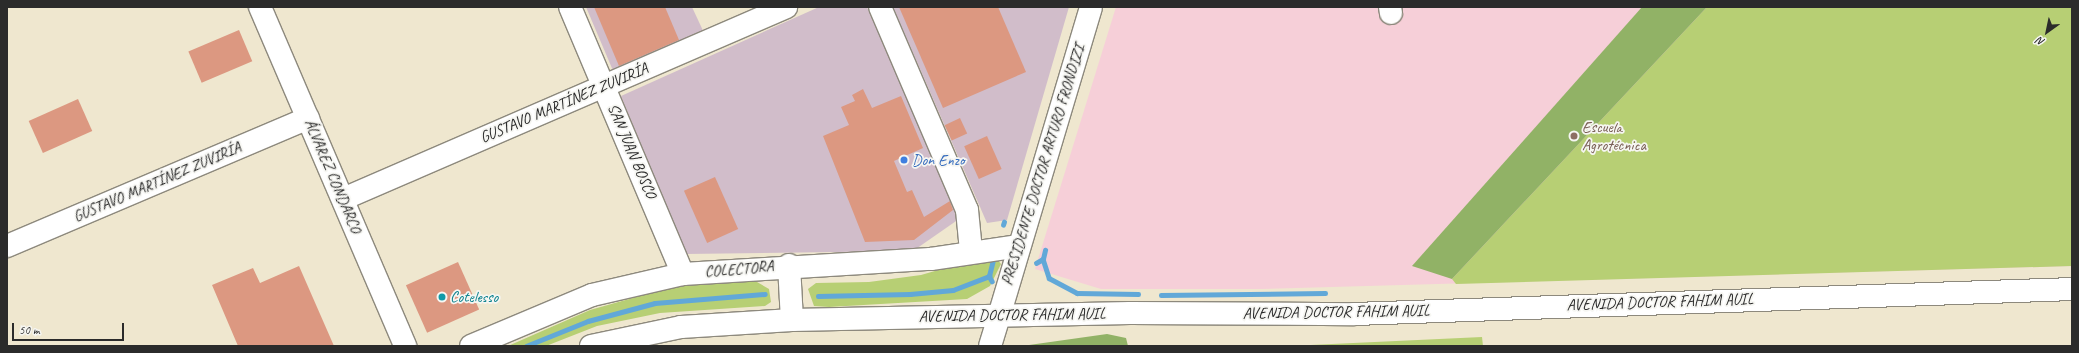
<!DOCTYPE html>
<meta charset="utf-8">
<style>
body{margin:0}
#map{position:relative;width:2079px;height:353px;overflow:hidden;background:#efe7cf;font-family:Caveat,sans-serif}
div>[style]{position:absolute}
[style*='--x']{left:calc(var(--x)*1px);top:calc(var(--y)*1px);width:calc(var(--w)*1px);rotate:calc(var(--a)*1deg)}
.built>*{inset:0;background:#f6cfd8}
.industrial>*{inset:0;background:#d1bdca}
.green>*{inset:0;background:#b7cf74}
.forest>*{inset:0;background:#91b266}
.stream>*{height:4.5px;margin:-2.25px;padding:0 2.25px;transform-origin:2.25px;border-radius:2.25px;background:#61a8d8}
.building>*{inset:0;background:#dc9881;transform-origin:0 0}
.roads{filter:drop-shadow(1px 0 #8d897d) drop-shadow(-1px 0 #8d897d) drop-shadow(0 1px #8d897d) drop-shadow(0 -1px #8d897d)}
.minor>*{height:22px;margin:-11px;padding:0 11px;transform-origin:11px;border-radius:11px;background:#fff}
.major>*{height:22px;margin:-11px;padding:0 11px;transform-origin:11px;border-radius:11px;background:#fff}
.highway>*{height:22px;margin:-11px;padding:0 11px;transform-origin:11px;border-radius:11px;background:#fff}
.dots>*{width:11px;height:11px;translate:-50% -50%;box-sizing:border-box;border:2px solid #f6f6f2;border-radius:50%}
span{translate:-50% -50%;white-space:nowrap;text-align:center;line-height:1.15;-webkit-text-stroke:3.5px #f6f6f2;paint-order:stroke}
.street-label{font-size:16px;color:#2b2b2b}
.education-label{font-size:16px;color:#785e54}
.left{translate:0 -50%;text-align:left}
.shop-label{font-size:16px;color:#366cbe}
.culture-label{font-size:16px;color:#0d838f}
.frame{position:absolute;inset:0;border:8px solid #2b2b2b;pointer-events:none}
.north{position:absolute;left:2027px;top:12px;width:40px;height:40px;-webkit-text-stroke:3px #f6f6f2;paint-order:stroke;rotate:213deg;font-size:11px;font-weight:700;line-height:16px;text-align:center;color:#2b2b2b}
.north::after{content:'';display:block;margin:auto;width:14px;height:18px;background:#2b2b2b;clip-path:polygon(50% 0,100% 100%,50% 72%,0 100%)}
.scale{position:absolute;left:12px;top:323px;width:112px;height:18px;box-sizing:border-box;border:2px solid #2b2b2b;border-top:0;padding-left:5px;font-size:12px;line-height:14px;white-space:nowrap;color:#2b2b2b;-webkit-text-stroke:3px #f6f6f2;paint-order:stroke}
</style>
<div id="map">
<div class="built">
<div style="clip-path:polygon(1116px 7px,2072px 7px,2072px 266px,1262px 289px,1101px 289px,1035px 269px)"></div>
</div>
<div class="industrial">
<div style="clip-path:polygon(586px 7px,692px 7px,705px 35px,614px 73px)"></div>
<div style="clip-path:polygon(819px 7px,867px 7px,959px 219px,913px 251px,685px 254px,621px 96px)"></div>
<div style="clip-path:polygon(893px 7px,1069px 7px,1007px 220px,987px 223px)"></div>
</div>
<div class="green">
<div style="clip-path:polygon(1707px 7px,2072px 7px,2072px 266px,1456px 284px,1452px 279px)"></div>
<div style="clip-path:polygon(997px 259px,1001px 264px,990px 286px,967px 299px,829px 307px,814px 306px,808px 289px,816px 283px,869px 282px,921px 275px,973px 260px)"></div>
<div style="clip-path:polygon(750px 278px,769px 289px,771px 302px,765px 306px,660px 313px,597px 326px,546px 346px,508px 346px,590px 310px,686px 283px)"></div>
<div style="clip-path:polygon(1482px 337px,1483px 346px,1289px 346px)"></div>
</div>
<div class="forest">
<div style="clip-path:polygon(1642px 7px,1707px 7px,1452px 279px,1412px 266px)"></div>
<div style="clip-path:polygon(1107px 334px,1126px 338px,1128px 346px,1022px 346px)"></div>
</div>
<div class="stream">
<div style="--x:1003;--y:225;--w:3;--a:-72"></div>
<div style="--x:1043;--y:259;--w:20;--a:72"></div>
<div style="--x:1049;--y:278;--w:32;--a:28"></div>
<div style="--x:1077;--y:293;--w:61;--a:0.9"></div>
<div style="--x:1036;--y:263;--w:8;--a:-30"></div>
<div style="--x:1043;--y:259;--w:9;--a:-77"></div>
<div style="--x:989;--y:276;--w:16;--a:-76"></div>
<div style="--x:1161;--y:295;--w:164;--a:-0.7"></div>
<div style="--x:818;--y:296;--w:92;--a:-1.2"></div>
<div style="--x:910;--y:294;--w:43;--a:-5.3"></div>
<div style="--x:953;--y:290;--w:39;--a:-21"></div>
<div style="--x:989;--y:276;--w:6;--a:59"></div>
<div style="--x:526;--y:346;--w:67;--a:-22"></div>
<div style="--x:588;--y:321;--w:69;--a:-15"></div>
<div style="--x:655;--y:303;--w:110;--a:-4.7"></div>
</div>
<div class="building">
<div style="clip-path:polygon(594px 7px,665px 7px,679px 40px,619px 66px)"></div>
<div style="clip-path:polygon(899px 7px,998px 7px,1026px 72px,943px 108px)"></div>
<div style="left:239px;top:30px;width:34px;height:55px;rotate:67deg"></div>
<div style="clip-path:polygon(863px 89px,872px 108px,901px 96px,923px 148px,894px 161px,907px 192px,912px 190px,924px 217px,950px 201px,953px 210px,914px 240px,865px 242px,823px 136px,849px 125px,841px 107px,855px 101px,852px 95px)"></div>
<div style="left:78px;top:99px;width:35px;height:54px;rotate:66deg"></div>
<div style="left:960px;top:118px;width:17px;height:17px;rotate:65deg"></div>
<div style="left:987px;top:136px;width:36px;height:25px;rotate:66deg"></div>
<div style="left:715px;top:177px;width:57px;height:34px;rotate:66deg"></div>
<div style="left:458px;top:262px;width:52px;height:57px;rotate:66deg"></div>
<div style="clip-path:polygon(299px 266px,334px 346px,238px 346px,212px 285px,253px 268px,260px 283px)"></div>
</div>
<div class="roads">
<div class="minor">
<div style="--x:260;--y:7;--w:369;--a:66.8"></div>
<div style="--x:570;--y:7;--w:290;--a:67.1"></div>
<div style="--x:880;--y:7;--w:221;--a:66.8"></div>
<div style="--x:967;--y:210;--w:41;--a:84.4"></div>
<div style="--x:1390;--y:7;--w:6;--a:81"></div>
<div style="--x:343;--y:199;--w:483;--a:-23.4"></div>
<div style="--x:7;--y:246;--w:327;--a:-23"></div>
<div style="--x:789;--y:265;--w:55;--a:86.9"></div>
<div style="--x:471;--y:346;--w:131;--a:-22.9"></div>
<div style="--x:592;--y:295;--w:93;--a:-13"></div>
<div style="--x:683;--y:274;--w:248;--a:-3.5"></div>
<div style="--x:931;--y:259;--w:89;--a:-8.4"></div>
<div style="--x:990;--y:346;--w:31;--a:-73"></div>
</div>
<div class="major">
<div style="--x:999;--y:316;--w:322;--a:-73.4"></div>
</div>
<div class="highway">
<div style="--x:591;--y:346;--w:92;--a:-11.9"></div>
<div style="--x:681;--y:327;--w:111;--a:-3.6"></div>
<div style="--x:792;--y:320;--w:338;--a:-1.2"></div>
<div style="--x:1130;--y:313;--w:224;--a:0.3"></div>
<div style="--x:1354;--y:314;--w:718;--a:-1.99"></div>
</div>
</div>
<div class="dots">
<div style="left:1574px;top:136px;background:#8d6e63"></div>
<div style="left:904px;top:160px;background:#3f7fe0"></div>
<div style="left:442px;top:297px;background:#0f9aa8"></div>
</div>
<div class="street-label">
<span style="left:564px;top:103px;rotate:-23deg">GUSTAVO MARTÍNEZ ZUVIRÍA</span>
<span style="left:632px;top:151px;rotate:67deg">SAN JUAN BOSCO</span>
<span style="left:1043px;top:165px;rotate:-73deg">PRESIDENTE DOCTOR ARTURO FRONDIZI</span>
<span style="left:333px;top:176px;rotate:67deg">ÁLVAREZ CONDARCO</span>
<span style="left:157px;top:182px;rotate:-23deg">GUSTAVO MARTÍNEZ ZUVIRÍA</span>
<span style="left:739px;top:269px;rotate:-5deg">COLECTORA</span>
<span style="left:1660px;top:302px;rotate:-2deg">AVENIDA DOCTOR FAHIM AUIL</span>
<span style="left:1336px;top:312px;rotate:-1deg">AVENIDA DOCTOR FAHIM AUIL</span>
<span style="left:1012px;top:315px;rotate:-1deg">AVENIDA DOCTOR FAHIM AUIL</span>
</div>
<div class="education-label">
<span class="left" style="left:1582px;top:136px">Escuela<br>Agrotécnica</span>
</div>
<div class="shop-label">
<span class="left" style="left:912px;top:160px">Don Enzo</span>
</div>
<div class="culture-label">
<span class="left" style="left:450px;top:297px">Cotelesso</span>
</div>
<div class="frame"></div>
<div class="north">N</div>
<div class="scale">50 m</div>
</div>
